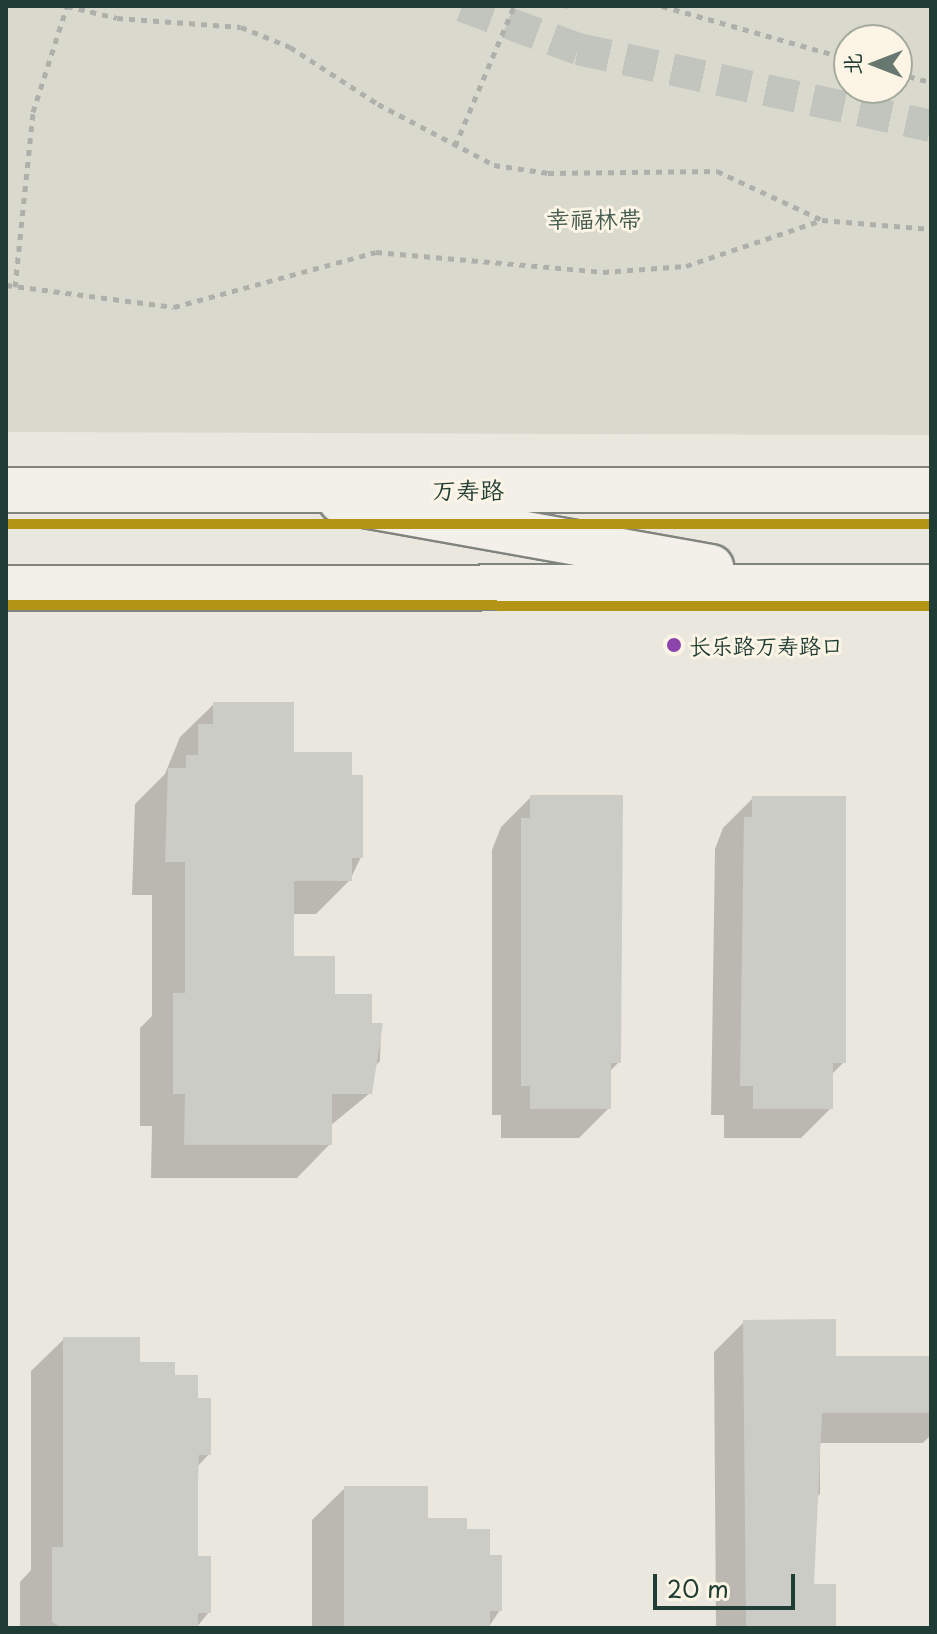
<!DOCTYPE html>
<meta charset="utf-8">
<style>
body{margin:0}
#map{position:relative;width:937px;height:1634px;overflow:hidden;background:#eae7df;font-family:"Playpen Sans","LXGW WenKai TC",sans-serif}
div>[style]{position:absolute}
[style*='--x']{left:calc(var(--x)*1px);top:calc(var(--y)*1px);width:calc(var(--w)*1px);rotate:calc(var(--a)*1deg)}
.green>*{inset:0;background:#dad9cd}
.shadow>*{inset:0;background:#0003}
.building>*{inset:0;background:#ccccc6}
.pedestrian-tunnel>*{height:32px;margin-top:-16px;transform-origin:0;background:repeating-linear-gradient(90deg,#c1c5bd 0 32px,transparent 0 48px)}
.path>*{height:5px;margin-top:-2.5px;transform-origin:0;background:repeating-linear-gradient(90deg,#aeb1ab 0 6px,transparent 0 12px)}
.roads{filter:drop-shadow(2px 0 #80847f) drop-shadow(-2px 0 #80847f) drop-shadow(0 2px #80847f) drop-shadow(0 -2px #80847f)}
.secondary>*{height:44px;margin:-22px;padding:0 22px;transform-origin:22px;border-radius:22px;background:#f3f0ea}
.primary>*{height:44px;margin:-22px;padding:0 22px;transform-origin:22px;border-radius:22px;background:#f3f0ea}
.metro-1>*{height:10px;margin:-5px;padding:0 5px;transform-origin:5px;border-radius:5px;background:#b49415}
.dots>*{width:22px;height:22px;translate:-50% -50%;box-sizing:border-box;border:4px solid #fcf5e5;border-radius:50%}
span{translate:-50% -50%;white-space:nowrap;text-align:center;line-height:1.15;-webkit-text-stroke:6px #fcf5e5;paint-order:stroke}
.bus-label{font-size:22px;color:#1f3d34}
.left{translate:0 -50%;text-align:left}
.park-label{font-size:24px;color:#425a50}
.street-label{font-size:24px;color:#1f3d34}
.frame{position:absolute;inset:0;border:8px solid #1f3d34;pointer-events:none}
.north{position:absolute;left:833px;top:24px;width:80px;height:80px;box-sizing:border-box;background:#fcf5e5;border:2px solid #a4ab9e;border-radius:50%;rotate:270deg;font-size:22px;font-weight:700;line-height:32px;text-align:center;color:#1f3d34}
.north::after{content:'';display:block;margin:auto;width:28px;height:36px;background:#667870;clip-path:polygon(50% 0,100% 100%,50% 72%,0 100%)}
.scale{position:absolute;left:653px;top:1574px;width:142px;height:36px;box-sizing:border-box;border:4px solid #1f3d34;border-top:0;padding-left:10px;font-size:24px;line-height:28px;white-space:nowrap;color:#1f3d34;-webkit-text-stroke:6px #fcf5e5;paint-order:stroke}
</style>
<div id="map">
<div class="green">
<div style="clip-path:polygon(evenodd,6px 6px,931px 6px,931px 435px,6px 432px,6px 6px,849px 40px,897px 40px,897px 88px,849px 88px,849px 40px)"></div>
</div>
<div class="shadow">
<div style="clip-path:polygon(214px 704px,292px 754px,350px 777px,361px 857px,350px 880px,316px 914px,292px 914px,292px 958px,370px 1025px,381px 1025px,380px 1061px,370px 1071px,370px 1093px,330px 1126px,330px 1144px,297px 1178px,151px 1178px,152px 1126px,140px 1126px,140px 1028px,152px 1016px,152px 895px,132px 895px,135px 804px,165px 774px,180px 737px)"></div>
<div style="clip-path:polygon(531px 797px,619px 1062px,609px 1072px,609px 1108px,579px 1138px,501px 1138px,501px 1115px,492px 1115px,492px 850px,501px 827px)"></div>
<div style="clip-path:polygon(753px 798px,844px 1062px,831px 1075px,831px 1108px,801px 1138px,724px 1138px,724px 1115px,711px 1115px,715px 849px,723px 828px)"></div>
<div style="clip-path:polygon(744px 1322px,834px 1358px,931px 1358px,931px 1435px,923px 1443px,820px 1443px,820px 1494px,811px 1503px,812px 1586px,834px 1628px,716px 1628px,714px 1352px)"></div>
<div style="clip-path:polygon(64px 1339px,173px 1377px,196px 1400px,209px 1454px,197px 1467px,196px 1558px,209px 1612px,196px 1628px,20px 1628px,20px 1582px,31px 1570px,31px 1371px)"></div>
<div style="clip-path:polygon(345px 1488px,465px 1531px,488px 1557px,500px 1610px,488px 1628px,312px 1628px,312px 1520px)"></div>
</div>
<div class="building">
<div style="clip-path:polygon(213px 702px,294px 702px,294px 752px,352px 752px,352px 775px,363px 775px,363px 858px,352px 858px,352px 881px,294px 881px,294px 956px,335px 956px,335px 994px,372px 994px,372px 1023px,383px 1023px,372px 1094px,332px 1094px,332px 1145px,184px 1145px,185px 1094px,173px 1094px,173px 993px,185px 993px,185px 862px,165px 862px,168px 768px,186px 768px,186px 755px,198px 755px,198px 724px,213px 724px)"></div>
<div style="clip-path:polygon(530px 795px,623px 795px,621px 1063px,611px 1063px,611px 1109px,530px 1109px,530px 1086px,521px 1086px,521px 818px,530px 818px)"></div>
<div style="clip-path:polygon(752px 796px,846px 796px,846px 1063px,833px 1063px,833px 1109px,753px 1109px,753px 1086px,740px 1086px,744px 817px,752px 817px)"></div>
<div style="clip-path:polygon(836px 1319px,836px 1356px,931px 1356px,931px 1413px,822px 1413px,814px 1584px,836px 1584px,836px 1628px,746px 1628px,743px 1320px)"></div>
<div style="clip-path:polygon(63px 1337px,140px 1337px,140px 1362px,175px 1362px,175px 1375px,198px 1375px,198px 1398px,211px 1398px,211px 1455px,199px 1455px,198px 1480px,198px 1556px,211px 1556px,211px 1613px,198px 1613px,198px 1628px,63px 1628px,52px 1622px,52px 1547px,63px 1547px)"></div>
<div style="clip-path:polygon(344px 1486px,428px 1486px,428px 1518px,467px 1518px,467px 1529px,490px 1529px,490px 1555px,502px 1555px,502px 1611px,490px 1611px,490px 1628px,344px 1628px)"></div>
</div>
<div class="pedestrian-tunnel">
<div style="--x:462;--y:6;--w:124;--a:20.3"></div>
<div style="--x:578;--y:49;--w:361;--a:12.3"></div>
</div>
<div class="path">
<div style="--x:67;--y:6;--w:51;--a:13.5"></div>
<div style="--x:117;--y:18;--w:124;--a:4.2"></div>
<div style="--x:241;--y:27;--w:53;--a:22.2"></div>
<div style="--x:290;--y:47;--w:105;--a:32.9"></div>
<div style="--x:378;--y:104;--w:131;--a:27.7"></div>
<div style="--x:494;--y:165;--w:55;--a:8.4"></div>
<div style="--x:548;--y:173;--w:169;--a:-0.7"></div>
<div style="--x:717;--y:171;--w:116;--a:25"></div>
<div style="--x:822;--y:220;--w:109;--a:4.7"></div>
<div style="--x:566;--y:6;--w:1;--a:0"></div>
<div style="--x:662;--y:6;--w:194;--a:15.8"></div>
<div style="--x:897;--y:73;--w:35;--a:15"></div>
<div style="--x:455;--y:146;--w:152;--a:-67.1"></div>
<div style="--x:6;--y:285;--w:169;--a:7.5"></div>
<div style="--x:174;--y:307;--w:209;--a:-15.2"></div>
<div style="--x:376;--y:252;--w:228;--a:5"></div>
<div style="--x:603;--y:272;--w:83;--a:-4.1"></div>
<div style="--x:686;--y:266;--w:144;--a:-18.7"></div>
<div style="--x:15;--y:287;--w:176;--a:-84.1"></div>
<div style="--x:33;--y:112;--w:111;--a:-72.2"></div>
</div>
<div class="roads">
<div class="secondary">
<div style="--x:341;--y:501;--w:376;--a:10.1"></div>
<div style="--x:6;--y:588;--w:925;--a:-0.06"></div>
</div>
<div class="primary">
<div style="--x:6;--y:490;--w:925;--a:0"></div>
</div>
</div>
<div class="metro-1">
<div style="--x:6;--y:524;--w:925;--a:0"></div>
<div style="--x:6;--y:605;--w:925;--a:0.06"></div>
</div>
<div class="dots">
<div style="left:674px;top:645px;background:#8e44ad"></div>
</div>
<div class="bus-label">
<span class="left" style="left:689px;top:645px">长乐路万寿路口</span>
</div>
<div class="park-label">
<span style="left:594px;top:219px">幸福林带</span>
</div>
<div class="street-label">
<span style="left:468px;top:490px">万寿路</span>
</div>
<div class="frame"></div>
<div class="north">北</div>
<div class="scale">20 m</div>
</div>
